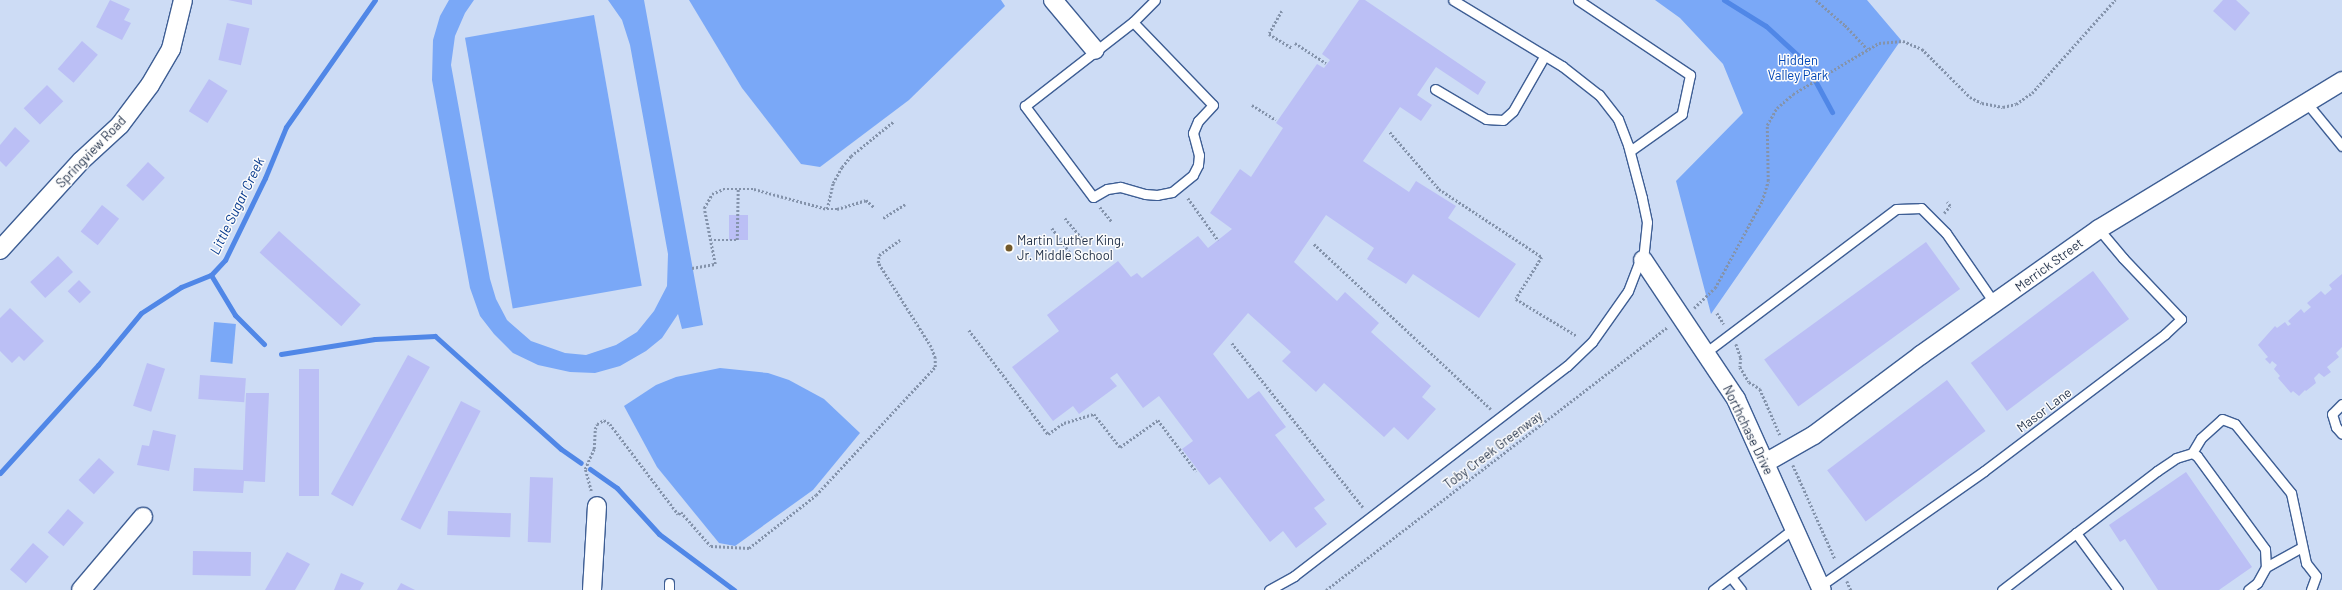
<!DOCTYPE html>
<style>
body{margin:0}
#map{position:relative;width:2342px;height:590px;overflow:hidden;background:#cddcf5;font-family:Barlow,sans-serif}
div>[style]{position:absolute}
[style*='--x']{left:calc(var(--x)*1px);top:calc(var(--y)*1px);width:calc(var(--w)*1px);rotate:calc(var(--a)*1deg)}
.green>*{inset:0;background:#7aa8f7;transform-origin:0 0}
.stream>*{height:5px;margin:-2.5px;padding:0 2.5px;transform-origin:2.5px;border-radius:2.5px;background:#5087e7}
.building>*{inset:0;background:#bbbff5;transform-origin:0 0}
.path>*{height:2.5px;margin-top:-1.25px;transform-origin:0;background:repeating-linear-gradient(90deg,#8493ab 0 2px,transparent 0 4px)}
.roads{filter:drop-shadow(1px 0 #3e5e94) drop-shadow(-1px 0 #3e5e94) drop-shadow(0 1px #3e5e94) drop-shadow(0 -1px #3e5e94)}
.service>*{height:9px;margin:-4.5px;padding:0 4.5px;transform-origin:4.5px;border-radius:4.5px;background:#fff}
.minor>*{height:18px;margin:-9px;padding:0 9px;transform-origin:9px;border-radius:9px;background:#fff}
.dots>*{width:11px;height:11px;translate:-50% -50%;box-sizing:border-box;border:2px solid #fcfcfc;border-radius:50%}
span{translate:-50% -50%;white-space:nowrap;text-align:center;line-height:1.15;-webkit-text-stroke:3px #fcfcfc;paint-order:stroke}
.park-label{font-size:13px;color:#0046b5}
.street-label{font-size:13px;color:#25344c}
.poi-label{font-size:13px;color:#25344c}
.left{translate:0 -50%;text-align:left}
.water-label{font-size:14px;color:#073a8e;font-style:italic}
</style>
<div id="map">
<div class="green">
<div style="clip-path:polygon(449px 0,474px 0,465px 13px,455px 36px,451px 65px,490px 279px,496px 299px,507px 320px,531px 341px,565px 353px,586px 355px,616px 345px,637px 332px,654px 311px,667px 286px,668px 254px,630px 45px,622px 20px,608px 0,644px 0,703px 325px,682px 329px,678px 314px,662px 338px,646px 351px,620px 366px,595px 373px,570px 372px,538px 365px,513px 353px,494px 334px,480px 316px,470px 288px,432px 80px,433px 40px,440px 16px)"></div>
<div style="clip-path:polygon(689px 0,1001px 0,1005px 6px,909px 100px,820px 167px,801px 164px,742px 88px)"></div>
<div style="clip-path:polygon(1655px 0,1867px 0,1901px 40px,1711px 314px,1676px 181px,1743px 113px,1723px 64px,1680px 18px)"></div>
<div style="left:594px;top:15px;width:275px;height:131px;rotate:80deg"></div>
<div style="left:214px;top:322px;width:22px;height:40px;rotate:5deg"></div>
<div style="clip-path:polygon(720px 368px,768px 373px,789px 380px,824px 399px,860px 433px,813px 490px,735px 546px,719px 543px,657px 467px,624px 406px,656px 385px,676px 377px)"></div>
</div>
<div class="stream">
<div style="--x:1724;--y:0;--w:49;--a:31.8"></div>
<div style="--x:1766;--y:26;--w:53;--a:42.7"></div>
<div style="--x:1805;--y:62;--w:57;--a:61.6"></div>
<div style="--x:211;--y:275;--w:47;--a:59"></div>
<div style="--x:235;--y:315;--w:41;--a:45"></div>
<div style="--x:281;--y:354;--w:95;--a:-9.1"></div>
<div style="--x:375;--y:339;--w:60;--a:-2.9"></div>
<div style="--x:435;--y:336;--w:169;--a:41.9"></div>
<div style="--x:561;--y:449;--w:24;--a:35"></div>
<div style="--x:590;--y:469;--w:33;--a:35"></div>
<div style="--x:617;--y:488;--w:62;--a:47.6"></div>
<div style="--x:659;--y:534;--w:94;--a:36.7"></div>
<div style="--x:0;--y:473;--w:146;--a:-47.8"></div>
<div style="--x:98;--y:365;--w:67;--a:-50.4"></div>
<div style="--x:141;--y:313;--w:48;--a:-33"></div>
<div style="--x:181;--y:287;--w:32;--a:-22"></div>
<div style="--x:211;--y:275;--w:21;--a:-47"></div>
<div style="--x:225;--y:260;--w:91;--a:-64"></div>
<div style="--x:265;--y:178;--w:55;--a:-67.6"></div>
<div style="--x:286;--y:127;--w:155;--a:-55"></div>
</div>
<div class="building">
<div style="clip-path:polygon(110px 0,130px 9px,124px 20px,131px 23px,122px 40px,96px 27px)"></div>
<div style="clip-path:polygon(228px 0,252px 0,252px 5px)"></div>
<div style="clip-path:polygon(1359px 0,1365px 0,1486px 82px,1478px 95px,1436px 67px,1417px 95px,1432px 105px,1421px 121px,1400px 107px,1363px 161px,1409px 192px,1416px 181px,1456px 206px,1448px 218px,1516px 264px,1479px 318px,1413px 274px,1406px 284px,1367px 259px,1374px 248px,1326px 215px,1294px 262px,1337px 301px,1345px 292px,1379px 323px,1371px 332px,1431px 386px,1422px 397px,1436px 409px,1408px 440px,1394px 427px,1384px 437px,1324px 383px,1316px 392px,1282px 361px,1291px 352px,1248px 313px,1213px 354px,1248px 399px,1259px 391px,1286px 427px,1275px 435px,1325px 500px,1314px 508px,1327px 524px,1296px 548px,1283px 531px,1270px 542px,1220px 477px,1209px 485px,1182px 449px,1193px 441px,1159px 396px,1143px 408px,1117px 373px,1110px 378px,1117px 386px,1079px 414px,1073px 406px,1053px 421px,1012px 367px,1059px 331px,1047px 315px,1118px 261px,1131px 277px,1137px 273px,1142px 278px,1198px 236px,1208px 248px,1232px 229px,1210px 213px,1240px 169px,1251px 177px,1283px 128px,1276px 123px,1317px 64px,1324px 68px,1330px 60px,1322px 54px)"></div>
<div style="clip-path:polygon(2223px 0,2236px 0,2250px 13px,2235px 31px,2213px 11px)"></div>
<div style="left:227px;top:23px;width:23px;height:38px;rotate:13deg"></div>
<div style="left:82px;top:41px;width:21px;height:37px;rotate:41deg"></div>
<div style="left:209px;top:79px;width:22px;height:38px;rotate:32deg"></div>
<div style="left:47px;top:85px;width:23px;height:33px;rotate:45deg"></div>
<div style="clip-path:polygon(15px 127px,30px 141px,6px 167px,0 161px,0 145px)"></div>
<div style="left:148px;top:162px;width:23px;height:32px;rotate:43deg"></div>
<div style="left:102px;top:205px;width:22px;height:34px;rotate:39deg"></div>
<div style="left:729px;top:215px;width:19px;height:25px"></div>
<div style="left:279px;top:231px;width:110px;height:29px;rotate:42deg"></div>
<div style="left:1926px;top:242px;width:58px;height:200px;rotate:54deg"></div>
<div style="left:58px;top:256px;width:22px;height:38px;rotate:47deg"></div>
<div style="left:2093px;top:271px;width:60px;height:153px;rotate:53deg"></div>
<div style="clip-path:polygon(2342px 274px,2342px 347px,2336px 353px,2339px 357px,2327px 367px,2331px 372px,2324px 377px,2319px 373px,2314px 378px,2316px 383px,2306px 391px,2305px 390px,2299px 396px,2293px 391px,2291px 393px,2278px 378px,2280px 376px,2274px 369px,2277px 365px,2272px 361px,2270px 364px,2265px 359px,2268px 357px,2258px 345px,2275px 326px,2277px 328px,2285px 322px,2288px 326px,2291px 324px,2288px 321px,2301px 309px,2304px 313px,2311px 307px,2307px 303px,2321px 291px,2325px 295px,2332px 289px,2329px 285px)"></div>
<div style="left:79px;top:280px;width:17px;height:16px;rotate:45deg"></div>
<div style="clip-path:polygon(10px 308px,44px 341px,24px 361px,19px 356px,12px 363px,0 351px,0 318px)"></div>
<div style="left:408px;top:355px;width:25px;height:159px;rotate:29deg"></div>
<div style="left:147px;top:363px;width:19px;height:45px;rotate:18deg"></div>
<div style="left:299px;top:369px;width:20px;height:127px"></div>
<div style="left:200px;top:375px;width:46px;height:24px;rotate:4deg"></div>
<div style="left:1947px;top:380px;width:64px;height:150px;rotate:53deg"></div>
<div style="clip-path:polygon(246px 393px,269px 393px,265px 482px,244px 481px,243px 493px,193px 491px,194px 468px,243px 470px)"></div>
<div style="left:461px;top:401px;width:22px;height:133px;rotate:27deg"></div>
<div style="clip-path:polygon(153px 430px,176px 435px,169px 471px,137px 465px,142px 445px,149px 446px)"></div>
<div style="left:99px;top:458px;width:21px;height:30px;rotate:43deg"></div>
<div style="clip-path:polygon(2186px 472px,2252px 567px,2219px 590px,2158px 590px,2125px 539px,2120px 542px,2109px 525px)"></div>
<div style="left:530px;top:477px;width:23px;height:65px;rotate:2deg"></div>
<div style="left:68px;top:509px;width:21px;height:31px;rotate:41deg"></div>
<div style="left:448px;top:511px;width:63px;height:24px;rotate:2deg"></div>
<div style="left:33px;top:543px;width:21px;height:35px;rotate:41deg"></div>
<div style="left:193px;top:551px;width:58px;height:24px;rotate:1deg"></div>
<div style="clip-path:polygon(287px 552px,310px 564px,295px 590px,265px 590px)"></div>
<div style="clip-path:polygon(341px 573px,364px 583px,360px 590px,334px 590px)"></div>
<div style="clip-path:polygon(401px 583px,415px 590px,397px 590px)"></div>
</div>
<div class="path">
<div style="--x:1816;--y:0;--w:38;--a:41"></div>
<div style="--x:1845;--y:25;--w:33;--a:47"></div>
<div style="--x:1282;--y:11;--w:26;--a:119"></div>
<div style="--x:1269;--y:34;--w:27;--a:31"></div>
<div style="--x:1295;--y:43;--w:37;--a:33"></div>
<div style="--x:1252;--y:105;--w:28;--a:32"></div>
<div style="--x:1390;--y:132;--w:75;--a:49.3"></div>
<div style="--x:1439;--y:189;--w:123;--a:33.4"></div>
<div style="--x:1542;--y:257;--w:49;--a:121.8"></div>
<div style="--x:1516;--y:299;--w:71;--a:31.2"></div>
<div style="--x:1188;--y:198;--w:52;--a:54.5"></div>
<div style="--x:1100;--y:207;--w:19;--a:51"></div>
<div style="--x:827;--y:209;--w:27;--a:-77"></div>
<div style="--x:833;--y:183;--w:18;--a:-61"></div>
<div style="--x:842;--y:167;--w:14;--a:-51"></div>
<div style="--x:851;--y:156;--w:55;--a:-39.1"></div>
<div style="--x:1944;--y:213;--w:9;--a:-49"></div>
<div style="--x:1950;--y:206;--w:5;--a:-127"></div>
<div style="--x:883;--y:218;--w:26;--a:-32"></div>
<div style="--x:1065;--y:218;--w:31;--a:50"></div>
<div style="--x:1052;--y:228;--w:31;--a:54"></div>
<div style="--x:710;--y:240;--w:27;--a:0"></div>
<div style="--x:737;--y:240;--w:52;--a:-88.9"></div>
<div style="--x:1314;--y:244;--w:242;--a:43"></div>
<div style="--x:692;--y:268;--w:23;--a:-10"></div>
<div style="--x:715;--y:264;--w:57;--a:-101.1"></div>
<div style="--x:704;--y:208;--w:16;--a:-60"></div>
<div style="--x:712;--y:194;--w:12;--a:-24"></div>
<div style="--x:723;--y:189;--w:31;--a:0"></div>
<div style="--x:754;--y:189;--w:76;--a:15.3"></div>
<div style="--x:827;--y:209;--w:10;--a:0"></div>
<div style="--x:837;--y:209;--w:30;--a:-17"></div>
<div style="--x:866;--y:200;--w:12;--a:42"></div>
<div style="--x:1694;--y:308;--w:29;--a:-44"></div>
<div style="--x:1715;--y:288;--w:99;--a:-61.6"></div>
<div style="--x:1762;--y:201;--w:21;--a:-73"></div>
<div style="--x:1768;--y:181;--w:56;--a:-91"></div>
<div style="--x:1767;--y:125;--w:20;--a:-60"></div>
<div style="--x:1777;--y:108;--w:21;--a:-41"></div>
<div style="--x:1793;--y:94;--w:100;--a:-30.7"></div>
<div style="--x:1879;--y:43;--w:24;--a:-5"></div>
<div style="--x:1903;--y:41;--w:21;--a:23"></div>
<div style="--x:1922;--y:49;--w:68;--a:45"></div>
<div style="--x:1970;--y:97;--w:13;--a:27"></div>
<div style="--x:1982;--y:103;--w:21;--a:11"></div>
<div style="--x:2003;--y:107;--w:13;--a:-13"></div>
<div style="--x:2016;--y:104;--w:19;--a:-35"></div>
<div style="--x:2032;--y:93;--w:125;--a:-48.3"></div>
<div style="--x:1717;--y:313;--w:13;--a:58"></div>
<div style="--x:969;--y:330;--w:131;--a:52.8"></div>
<div style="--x:1048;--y:434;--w:19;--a:-35"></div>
<div style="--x:1064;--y:423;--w:31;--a:-17"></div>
<div style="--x:1094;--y:414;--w:42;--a:51.8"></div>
<div style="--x:1120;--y:447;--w:47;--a:-35.4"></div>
<div style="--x:1158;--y:420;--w:64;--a:53.3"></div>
<div style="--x:1232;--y:343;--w:210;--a:51.4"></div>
<div style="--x:1736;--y:344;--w:15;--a:70"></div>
<div style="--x:1741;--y:358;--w:9;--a:96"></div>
<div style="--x:1740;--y:367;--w:17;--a:59"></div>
<div style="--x:1749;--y:382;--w:13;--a:32"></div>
<div style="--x:1760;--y:389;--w:50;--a:66.5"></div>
<div style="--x:1793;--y:465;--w:103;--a:65.9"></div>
<div style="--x:591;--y:491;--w:23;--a:-105"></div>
<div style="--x:585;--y:469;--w:22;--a:-66"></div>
<div style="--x:594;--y:449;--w:20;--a:-87"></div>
<div style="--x:595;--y:429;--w:5;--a:-68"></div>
<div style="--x:597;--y:424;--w:8;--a:-30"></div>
<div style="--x:604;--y:420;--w:7;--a:34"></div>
<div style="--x:610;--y:424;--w:113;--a:52.9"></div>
<div style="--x:678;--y:514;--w:4;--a:-34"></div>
<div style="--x:681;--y:512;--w:45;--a:48.6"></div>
<div style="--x:711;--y:546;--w:38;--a:3"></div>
<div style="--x:749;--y:548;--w:85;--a:-38.3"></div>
<div style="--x:816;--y:495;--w:175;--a:-47.1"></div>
<div style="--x:935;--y:367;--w:9;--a:-90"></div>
<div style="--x:935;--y:358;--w:12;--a:-110"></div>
<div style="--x:931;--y:347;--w:99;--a:-122.2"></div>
<div style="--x:878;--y:263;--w:8;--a:-83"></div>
<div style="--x:879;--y:255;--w:26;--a:-36"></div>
<div style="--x:1847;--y:581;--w:10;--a:66"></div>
<div style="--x:1326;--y:590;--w:431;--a:-37.6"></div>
</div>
<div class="roads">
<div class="service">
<div style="--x:1578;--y:0;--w:135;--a:33.8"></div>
<div style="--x:1690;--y:75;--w:40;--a:102"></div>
<div style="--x:1682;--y:114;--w:64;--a:144.6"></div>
<div style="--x:1133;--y:22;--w:115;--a:46.1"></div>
<div style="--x:1213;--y:105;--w:22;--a:133"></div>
<div style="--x:1198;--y:121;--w:13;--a:113"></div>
<div style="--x:1193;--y:133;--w:23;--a:75"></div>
<div style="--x:1199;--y:155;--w:10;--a:96"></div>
<div style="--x:1198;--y:165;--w:11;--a:117"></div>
<div style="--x:1193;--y:175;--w:27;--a:141"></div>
<div style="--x:1172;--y:192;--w:15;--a:169"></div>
<div style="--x:1157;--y:195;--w:12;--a:-175"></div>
<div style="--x:1145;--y:194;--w:26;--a:-164"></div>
<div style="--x:1120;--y:187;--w:13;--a:171"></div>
<div style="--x:1107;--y:189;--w:16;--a:150"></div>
<div style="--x:1093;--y:197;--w:114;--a:-126.8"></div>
<div style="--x:1025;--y:106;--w:137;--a:-37.9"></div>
<div style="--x:1133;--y:22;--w:31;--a:-45"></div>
<div style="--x:1435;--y:89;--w:59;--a:30.5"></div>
<div style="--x:1486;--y:119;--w:17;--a:3"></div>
<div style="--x:1503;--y:120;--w:13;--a:-42"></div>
<div style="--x:1513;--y:111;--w:64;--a:-60.3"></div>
<div style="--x:2306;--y:102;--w:57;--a:50.7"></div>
<div style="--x:1705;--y:353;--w:239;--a:-37"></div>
<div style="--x:1896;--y:209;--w:25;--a:-2"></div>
<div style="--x:1921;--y:208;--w:35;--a:45"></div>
<div style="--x:1946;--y:233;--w:86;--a:55.4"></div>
<div style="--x:2342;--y:404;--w:14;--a:135"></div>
<div style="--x:2332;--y:414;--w:14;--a:73"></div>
<div style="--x:2336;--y:427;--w:9;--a:49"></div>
<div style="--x:2192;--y:453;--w:17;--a:-59"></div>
<div style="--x:2201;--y:438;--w:28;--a:-42"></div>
<div style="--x:2222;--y:419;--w:14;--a:21"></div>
<div style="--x:2235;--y:424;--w:89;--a:50.9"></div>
<div style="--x:2291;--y:493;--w:72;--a:77.9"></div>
<div style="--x:2306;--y:563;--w:16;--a:52"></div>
<div style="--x:2316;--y:576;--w:15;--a:110"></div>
<div style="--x:2266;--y:567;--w:41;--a:-29.1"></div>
<div style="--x:1731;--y:577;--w:16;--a:52"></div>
<div style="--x:1820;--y:586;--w:200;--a:-35"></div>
<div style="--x:1984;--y:471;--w:227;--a:-37.1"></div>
<div style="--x:2165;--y:334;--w:22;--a:-43"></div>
<div style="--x:2181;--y:319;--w:84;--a:-133.6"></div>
<div style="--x:2123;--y:258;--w:38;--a:-130"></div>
<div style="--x:669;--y:590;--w:7;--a:-90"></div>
<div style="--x:1269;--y:590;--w:29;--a:-29"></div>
<div style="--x:1294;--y:576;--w:344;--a:-37.6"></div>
<div style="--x:1567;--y:366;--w:35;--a:-44"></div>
<div style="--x:1592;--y:342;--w:62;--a:-54.8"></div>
<div style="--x:1628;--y:291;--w:30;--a:-69"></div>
<div style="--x:1639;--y:263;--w:5;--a:-37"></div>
<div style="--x:1643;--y:260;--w:38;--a:-84"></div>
<div style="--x:1647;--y:222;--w:25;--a:-102"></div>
<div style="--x:1642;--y:198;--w:55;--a:-104.8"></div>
<div style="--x:1628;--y:145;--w:28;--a:-111"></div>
<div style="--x:1618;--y:119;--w:31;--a:-128"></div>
<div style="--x:1599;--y:95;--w:47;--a:-141.9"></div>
<div style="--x:1562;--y:66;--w:127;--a:-148.8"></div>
<div style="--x:1713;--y:590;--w:101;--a:-37.3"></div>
<div style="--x:2002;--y:590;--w:93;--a:-37.6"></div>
<div style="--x:2118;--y:590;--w:71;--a:-126.4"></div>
<div style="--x:2076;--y:533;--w:102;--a:-37.4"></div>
<div style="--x:2157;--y:471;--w:23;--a:-34"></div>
<div style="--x:2176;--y:458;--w:17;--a:-17"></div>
<div style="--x:2192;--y:453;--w:6;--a:31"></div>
<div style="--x:2197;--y:456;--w:115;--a:53.8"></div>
<div style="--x:2265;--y:549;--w:18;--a:87"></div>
<div style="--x:2266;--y:567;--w:18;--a:119"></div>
<div style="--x:2257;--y:583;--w:11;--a:142"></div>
</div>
<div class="minor">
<div style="--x:1053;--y:0;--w:65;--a:50"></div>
<div style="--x:0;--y:250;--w:120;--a:-47.7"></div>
<div style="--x:81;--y:161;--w:53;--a:-42.7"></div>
<div style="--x:120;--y:125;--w:50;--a:-53.1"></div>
<div style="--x:150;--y:85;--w:42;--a:-59.7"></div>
<div style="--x:171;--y:49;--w:50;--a:-76.2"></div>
<div style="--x:1643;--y:260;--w:167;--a:56.2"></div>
<div style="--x:1736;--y:399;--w:209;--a:65.8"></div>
<div style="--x:1765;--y:463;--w:56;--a:-29.7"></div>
<div style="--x:1814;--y:435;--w:134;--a:-36.8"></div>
<div style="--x:1921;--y:355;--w:218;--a:-35.3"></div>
<div style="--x:2099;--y:229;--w:285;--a:-31.3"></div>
<div style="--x:81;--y:590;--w:96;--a:-49.7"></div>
<div style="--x:592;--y:590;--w:84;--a:-86.6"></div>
</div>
</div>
<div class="dots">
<div style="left:1009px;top:248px;background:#72592a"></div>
</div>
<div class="park-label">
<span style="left:1798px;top:68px">Hidden<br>Valley Park</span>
</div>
<div class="street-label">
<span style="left:91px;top:152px;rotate:-46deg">Springview Road</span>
<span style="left:2049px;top:265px;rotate:-36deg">Merrick Street</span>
<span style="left:2044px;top:410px;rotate:-37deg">Masor Lane</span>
<span style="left:1748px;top:430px;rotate:64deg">Northchase Drive</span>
<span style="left:1493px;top:450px;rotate:-37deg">Toby Creek Greenway</span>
</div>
<div class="poi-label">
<span class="left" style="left:1017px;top:248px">Martin Luther King,<br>Jr. Middle School</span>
</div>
<div class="water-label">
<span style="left:237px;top:206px;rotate:-64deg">Little Sugar Creek</span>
</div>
</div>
